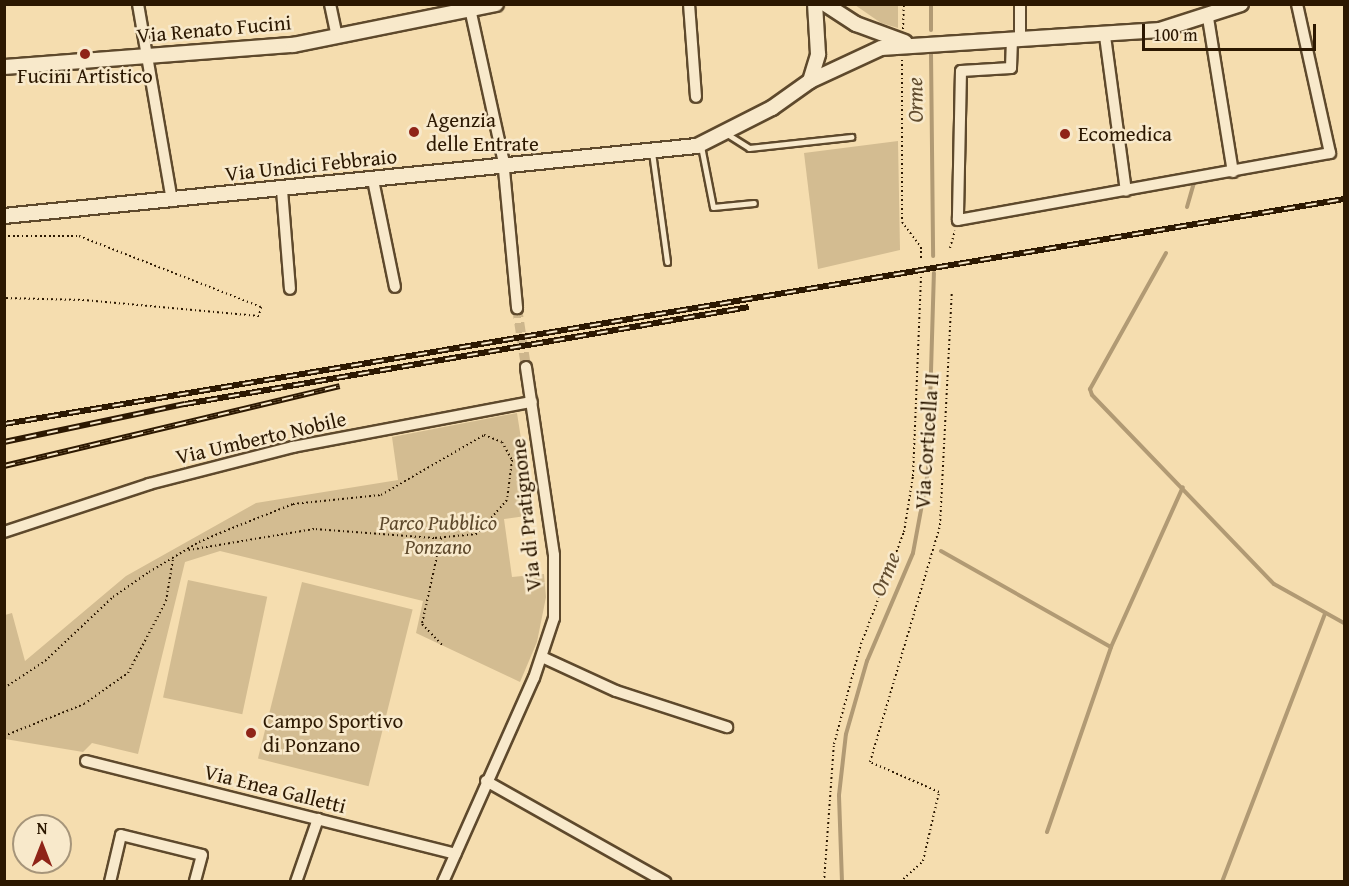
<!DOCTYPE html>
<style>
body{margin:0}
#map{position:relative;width:1349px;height:886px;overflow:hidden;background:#f5ddaf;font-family:"Gentium Book Plus",serif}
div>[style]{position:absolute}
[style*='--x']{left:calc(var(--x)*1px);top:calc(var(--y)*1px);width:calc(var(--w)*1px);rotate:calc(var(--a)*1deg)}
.green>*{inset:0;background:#d3bc91;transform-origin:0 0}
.stream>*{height:4px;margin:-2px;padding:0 2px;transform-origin:2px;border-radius:2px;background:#b19a74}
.minor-tunnel>*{height:10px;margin-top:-5px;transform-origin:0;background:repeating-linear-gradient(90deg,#cdb68c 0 10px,transparent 0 15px)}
.path>*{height:2px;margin-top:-1px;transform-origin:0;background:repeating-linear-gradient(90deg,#2c1801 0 1.5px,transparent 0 4.5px)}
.roads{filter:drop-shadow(2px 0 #5e492c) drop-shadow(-2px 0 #5e492c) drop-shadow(0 2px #5e492c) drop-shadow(0 -2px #5e492c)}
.service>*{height:5px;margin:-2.5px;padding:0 2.5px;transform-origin:2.5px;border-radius:2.5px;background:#f8e9cb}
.minor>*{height:10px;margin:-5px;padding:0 5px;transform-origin:5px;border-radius:5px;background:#f8e9cb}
.secondary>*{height:14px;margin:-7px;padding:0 7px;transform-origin:7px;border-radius:7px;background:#f8e9cb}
.rail>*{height:6px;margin-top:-3px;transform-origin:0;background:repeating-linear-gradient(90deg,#f8e9cb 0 11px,#2c1801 0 22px);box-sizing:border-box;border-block:2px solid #2c1801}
.dots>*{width:16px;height:16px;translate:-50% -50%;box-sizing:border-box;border:3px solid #f8e9cb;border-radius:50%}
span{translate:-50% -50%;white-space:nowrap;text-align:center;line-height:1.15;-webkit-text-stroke:5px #f8e9cb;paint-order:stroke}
.street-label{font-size:21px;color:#2c1801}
.poi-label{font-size:21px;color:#2c1801}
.left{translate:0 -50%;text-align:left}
.park-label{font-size:21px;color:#5e492c;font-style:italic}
.water-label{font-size:22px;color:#614c2f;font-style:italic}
.frame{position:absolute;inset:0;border:6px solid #2c1801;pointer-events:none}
.north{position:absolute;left:12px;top:814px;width:60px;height:60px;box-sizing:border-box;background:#f8e9cb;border:2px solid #a6957a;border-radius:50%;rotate:0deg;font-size:16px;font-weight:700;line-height:24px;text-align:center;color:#2c1801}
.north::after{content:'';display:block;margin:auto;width:21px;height:27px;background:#8f2418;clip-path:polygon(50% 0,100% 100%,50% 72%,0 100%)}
.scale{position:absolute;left:1142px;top:24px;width:174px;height:27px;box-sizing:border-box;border:3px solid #2c1801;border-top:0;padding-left:8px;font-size:18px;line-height:21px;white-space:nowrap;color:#2c1801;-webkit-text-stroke:4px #f8e9cb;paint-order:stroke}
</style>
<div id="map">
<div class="green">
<div style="clip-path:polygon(855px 5px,898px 5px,898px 28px,881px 23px)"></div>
<div style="clip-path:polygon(898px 141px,900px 250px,818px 269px,804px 153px)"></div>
<div style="clip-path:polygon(517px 413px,533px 515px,504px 519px,512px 577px,544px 574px,546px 597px,537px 642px,520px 682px,416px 633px,423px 601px,220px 551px,185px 562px,138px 754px,92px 743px,83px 752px,5px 739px,5px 615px,12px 613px,25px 661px,126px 576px,256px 503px,398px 480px,392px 437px)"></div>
<div style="left:188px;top:580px;width:81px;height:120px;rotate:12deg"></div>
<div style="left:302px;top:582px;width:114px;height:182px;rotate:14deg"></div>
</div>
<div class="stream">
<div style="--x:931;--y:30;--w:26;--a:-90"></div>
<div style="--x:931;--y:53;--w:203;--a:89.4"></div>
<div style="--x:1187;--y:207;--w:29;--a:-74"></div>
<div style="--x:1166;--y:253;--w:156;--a:119.2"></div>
<div style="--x:1090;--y:389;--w:6;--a:72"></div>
<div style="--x:1092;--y:395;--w:262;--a:46.1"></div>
<div style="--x:1274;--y:584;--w:80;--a:29.1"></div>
<div style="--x:941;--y:551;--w:195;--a:29.5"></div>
<div style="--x:1047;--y:832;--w:196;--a:-70.9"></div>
<div style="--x:1111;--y:647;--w:175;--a:-65.8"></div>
<div style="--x:842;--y:882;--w:87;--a:-92"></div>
<div style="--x:839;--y:795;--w:61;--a:-83.5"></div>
<div style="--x:846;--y:734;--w:76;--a:-74"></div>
<div style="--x:867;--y:661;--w:117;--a:-66.9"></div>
<div style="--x:913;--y:553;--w:82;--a:-79.5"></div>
<div style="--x:928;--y:472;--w:199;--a:-88.3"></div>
<div style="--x:1222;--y:882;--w:288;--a:-69"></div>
</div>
<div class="minor-tunnel">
<div style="--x:517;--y:308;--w:60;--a:81.3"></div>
</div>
<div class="path">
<div style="--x:903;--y:29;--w:25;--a:-88"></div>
<div style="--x:902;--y:60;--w:162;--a:90"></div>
<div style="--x:902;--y:222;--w:31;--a:53"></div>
<div style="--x:921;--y:247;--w:11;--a:90"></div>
<div style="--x:4;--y:236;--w:75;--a:0"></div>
<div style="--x:79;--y:236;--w:195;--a:21.3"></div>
<div style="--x:261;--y:307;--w:9;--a:103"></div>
<div style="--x:259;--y:316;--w:176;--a:-174.8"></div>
<div style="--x:84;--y:300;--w:80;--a:-178.6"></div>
<div style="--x:950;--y:248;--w:18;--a:-74"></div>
<div style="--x:441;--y:538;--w:88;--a:102.5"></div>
<div style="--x:422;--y:624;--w:30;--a:46"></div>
<div style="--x:4;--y:688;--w:49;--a:-33.4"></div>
<div style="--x:45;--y:661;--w:93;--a:-43.3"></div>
<div style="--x:113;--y:597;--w:44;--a:-34.8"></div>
<div style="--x:149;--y:572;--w:58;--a:-31"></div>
<div style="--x:199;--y:542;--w:23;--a:-23"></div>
<div style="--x:220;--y:533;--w:79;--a:-21.7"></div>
<div style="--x:293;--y:504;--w:88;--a:-5.8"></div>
<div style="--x:381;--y:495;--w:119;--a:-30.2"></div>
<div style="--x:484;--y:435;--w:19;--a:21"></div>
<div style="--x:502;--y:442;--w:21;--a:61"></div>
<div style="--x:512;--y:460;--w:40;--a:97.1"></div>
<div style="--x:507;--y:500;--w:45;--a:131.4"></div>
<div style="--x:477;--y:534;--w:43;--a:174.7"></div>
<div style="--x:434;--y:538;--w:120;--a:-175.7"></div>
<div style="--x:314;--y:529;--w:127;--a:170.5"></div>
<div style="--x:4;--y:736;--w:86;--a:-21.8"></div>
<div style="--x:84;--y:704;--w:54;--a:-35.2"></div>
<div style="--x:128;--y:673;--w:81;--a:-62.2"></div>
<div style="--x:166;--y:601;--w:43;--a:-80.5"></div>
<div style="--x:824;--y:882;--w:138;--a:-85.9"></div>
<div style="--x:834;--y:744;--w:104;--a:-74.9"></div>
<div style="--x:861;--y:644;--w:120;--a:-69"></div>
<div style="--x:904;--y:532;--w:57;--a:-80.9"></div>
<div style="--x:913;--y:476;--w:201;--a:-87.7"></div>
<div style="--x:900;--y:882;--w:31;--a:-42"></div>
<div style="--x:923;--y:861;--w:71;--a:-76.9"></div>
<div style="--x:939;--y:792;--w:75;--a:-156.5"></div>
<div style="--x:870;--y:762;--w:247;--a:-73.5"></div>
<div style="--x:940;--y:525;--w:234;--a:-87.1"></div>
</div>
<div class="roads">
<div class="service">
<div style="--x:727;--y:134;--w:26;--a:32"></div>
<div style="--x:749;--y:148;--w:103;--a:-6.2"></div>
<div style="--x:701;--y:146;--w:62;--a:78.9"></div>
<div style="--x:713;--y:207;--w:41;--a:-5.6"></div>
<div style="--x:652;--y:152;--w:111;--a:82.2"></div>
</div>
<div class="minor">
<div style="--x:138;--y:4;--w:200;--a:80.2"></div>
<div style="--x:330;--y:4;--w:34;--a:78"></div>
<div style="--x:469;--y:4;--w:159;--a:77.6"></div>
<div style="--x:503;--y:159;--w:150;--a:84.6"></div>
<div style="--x:689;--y:4;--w:93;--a:85.7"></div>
<div style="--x:1020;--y:4;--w:33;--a:90"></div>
<div style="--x:1208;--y:18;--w:156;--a:80.8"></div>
<div style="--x:1105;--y:36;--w:156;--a:82.3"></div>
<div style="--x:1012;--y:39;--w:29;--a:92"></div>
<div style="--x:1011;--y:68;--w:50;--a:176.6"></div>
<div style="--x:961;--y:71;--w:149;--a:91.2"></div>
<div style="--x:958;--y:220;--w:378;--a:-10.2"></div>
<div style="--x:1330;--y:153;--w:153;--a:-102.5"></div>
<div style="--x:373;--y:180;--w:109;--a:78.4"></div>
<div style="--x:282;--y:190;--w:99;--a:85.4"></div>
<div style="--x:4;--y:532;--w:153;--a:-18.3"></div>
<div style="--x:149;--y:484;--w:149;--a:-14.4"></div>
<div style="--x:293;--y:447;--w:243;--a:-10.7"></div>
<div style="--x:542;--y:657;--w:81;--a:24.7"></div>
<div style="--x:616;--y:691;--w:117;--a:18"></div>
<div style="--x:86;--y:761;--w:381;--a:14.1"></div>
<div style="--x:486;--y:781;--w:206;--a:29.4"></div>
<div style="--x:110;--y:882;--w:48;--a:-76.8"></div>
<div style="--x:121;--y:835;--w:83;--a:13.9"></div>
<div style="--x:202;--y:855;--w:28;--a:105"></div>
<div style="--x:296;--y:882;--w:67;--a:-70.8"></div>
<div style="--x:443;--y:882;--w:223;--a:-66"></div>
<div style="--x:534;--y:678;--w:63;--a:-71.6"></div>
<div style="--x:554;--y:618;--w:63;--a:-90"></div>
<div style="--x:554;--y:555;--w:190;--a:-98.5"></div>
</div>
<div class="secondary">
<div style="--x:825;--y:4;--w:37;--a:33"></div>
<div style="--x:856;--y:24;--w:52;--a:20.2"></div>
<div style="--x:4;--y:67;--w:290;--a:-4.4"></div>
<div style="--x:293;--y:45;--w:207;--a:-11.4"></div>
<div style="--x:810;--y:81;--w:28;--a:-73"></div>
<div style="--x:818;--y:54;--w:50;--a:-93.4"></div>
<div style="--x:4;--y:216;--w:697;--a:-5.77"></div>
<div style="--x:697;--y:146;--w:84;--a:-26.9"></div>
<div style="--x:772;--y:108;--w:47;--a:-35.4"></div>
<div style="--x:810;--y:81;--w:78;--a:-24.9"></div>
<div style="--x:881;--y:48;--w:280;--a:-3.7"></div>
<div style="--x:1160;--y:30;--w:85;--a:-17.8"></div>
</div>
</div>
<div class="rail">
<div style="--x:4;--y:424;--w:1359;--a:-9.53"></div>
<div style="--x:4;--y:442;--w:185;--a:-11.9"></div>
<div style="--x:185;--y:404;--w:572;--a:-9.76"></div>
<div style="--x:4;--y:466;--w:345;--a:-13.4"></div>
</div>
<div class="dots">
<div style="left:85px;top:54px;background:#8f2418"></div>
<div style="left:414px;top:132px;background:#8f2418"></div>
<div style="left:1065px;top:134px;background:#8f2418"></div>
<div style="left:251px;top:733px;background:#8f2418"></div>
</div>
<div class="street-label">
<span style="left:214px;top:29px;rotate:-5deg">Via Renato Fucini</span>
<span style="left:311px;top:165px;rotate:-6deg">Via Undici Febbraio</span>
<span style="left:261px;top:438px;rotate:-13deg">Via Umberto Nobile</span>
<span style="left:927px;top:441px;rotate:-86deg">Via Corticella II</span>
<span style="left:526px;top:515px;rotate:-96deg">Via di Pratignone</span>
<span style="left:275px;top:789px;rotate:14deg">Via Enea Galletti</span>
</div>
<div class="poi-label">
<span style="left:85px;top:76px">Fucini Artistico</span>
<span class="left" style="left:426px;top:132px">Agenzia<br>delle Entrate</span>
<span class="left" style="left:1078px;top:134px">Ecomedica</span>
<span class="left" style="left:263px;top:733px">Campo Sportivo<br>di Ponzano</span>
</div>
<div class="park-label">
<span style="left:438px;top:535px">Parco Pubblico<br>Ponzano</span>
</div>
<div class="water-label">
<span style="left:915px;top:100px;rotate:-91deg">Orme</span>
<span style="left:885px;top:574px;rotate:-68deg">Orme</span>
</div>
<div class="frame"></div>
<div class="north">N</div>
<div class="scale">100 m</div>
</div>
